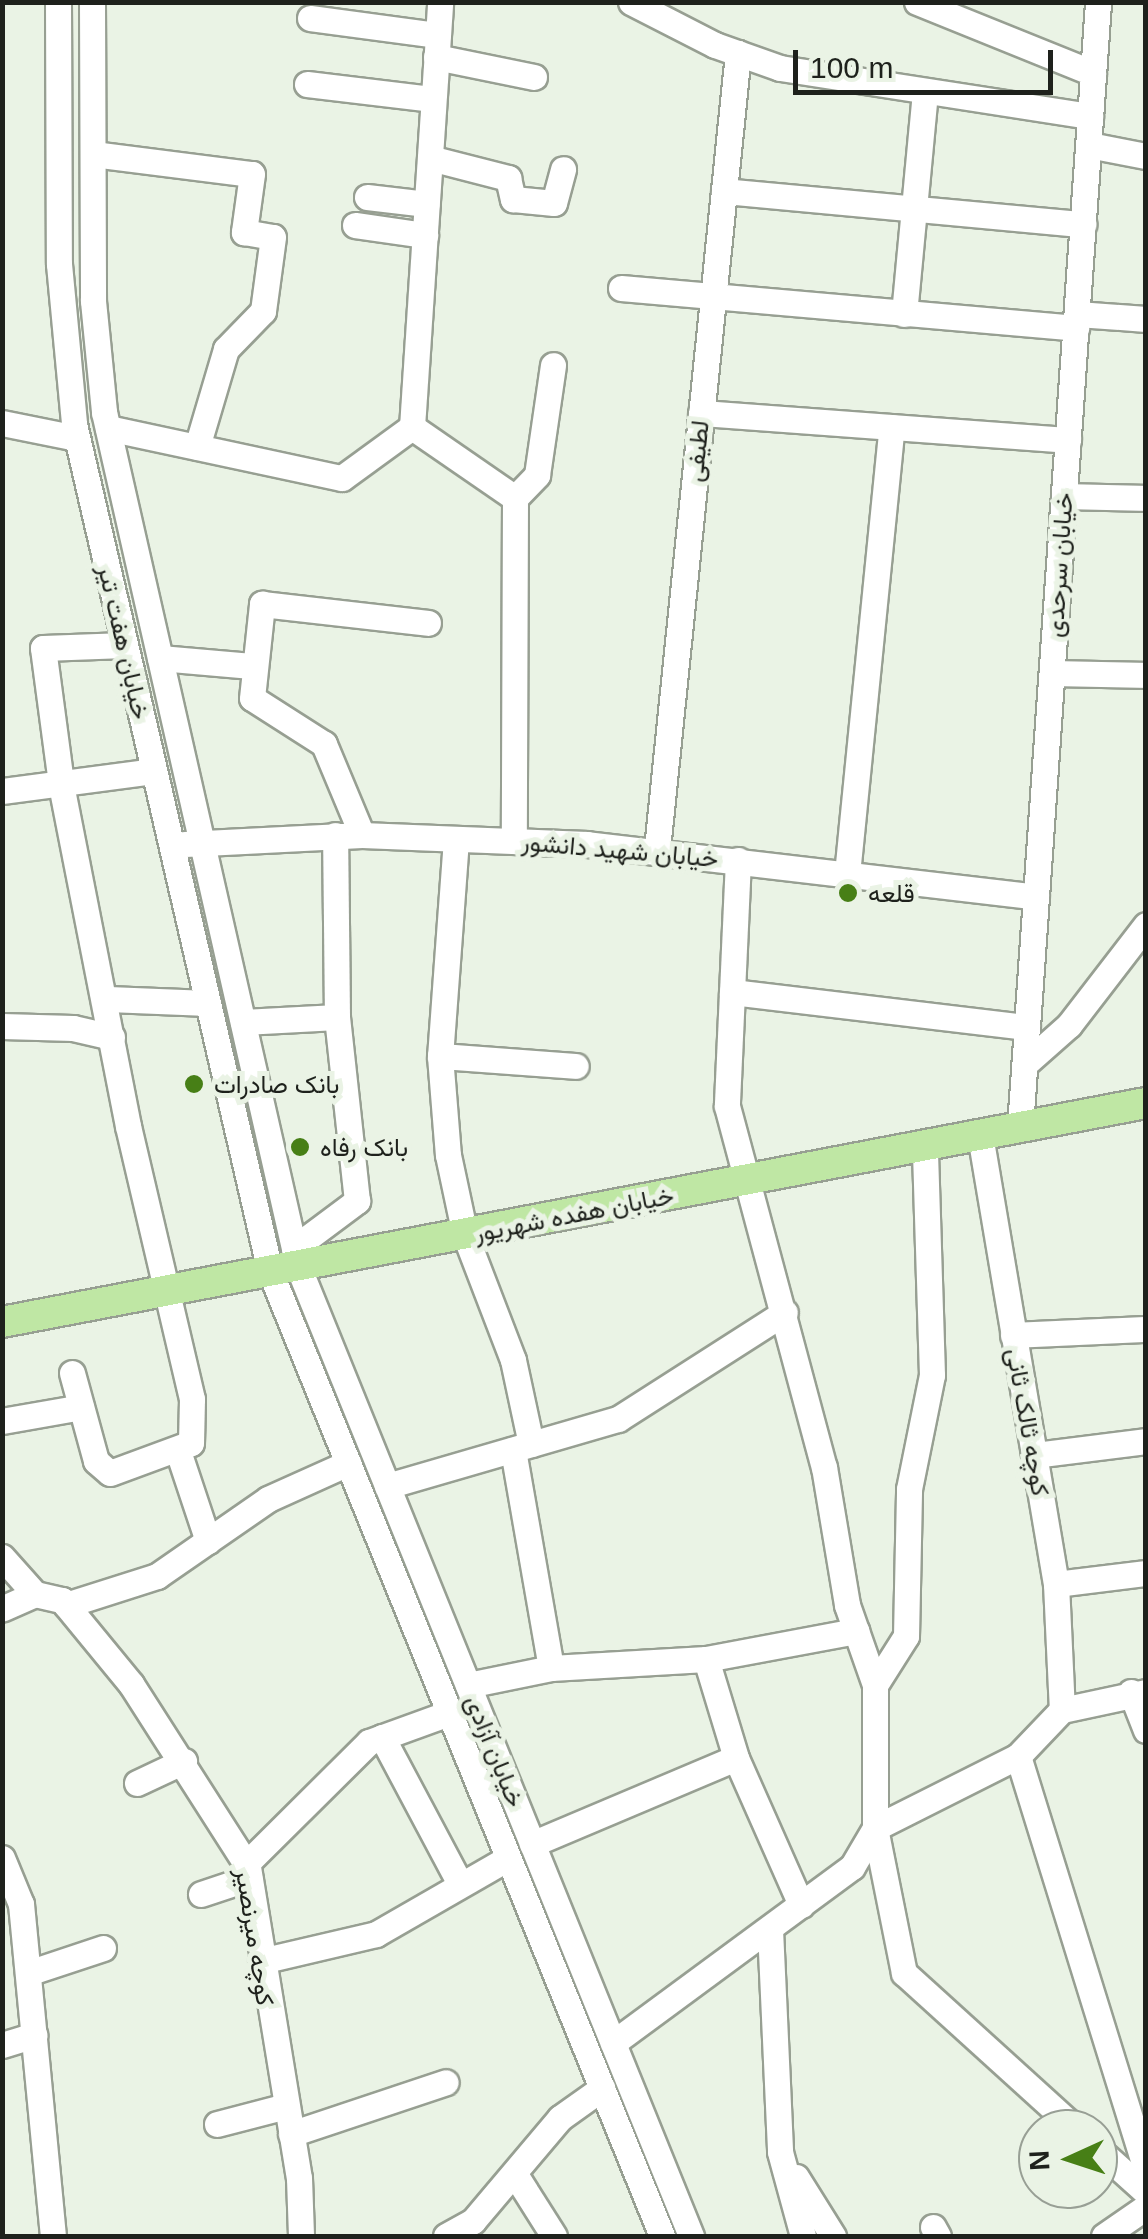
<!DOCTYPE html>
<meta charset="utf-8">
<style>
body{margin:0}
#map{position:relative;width:1148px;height:2239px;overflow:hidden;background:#eaf3e5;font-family:Helvetica,Vazirmatn,sans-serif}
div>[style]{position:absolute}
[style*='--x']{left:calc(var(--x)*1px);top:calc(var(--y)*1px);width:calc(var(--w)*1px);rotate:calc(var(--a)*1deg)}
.roads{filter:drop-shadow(2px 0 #979f92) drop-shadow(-2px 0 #979f92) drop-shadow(0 2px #979f92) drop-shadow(0 -2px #979f92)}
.minor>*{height:25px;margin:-12.5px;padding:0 12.5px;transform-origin:12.5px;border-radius:12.5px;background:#fff}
.major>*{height:30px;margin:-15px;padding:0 15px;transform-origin:15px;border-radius:15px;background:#bfe7a4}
.dots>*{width:28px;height:28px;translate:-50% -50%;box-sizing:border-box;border:5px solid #eaf3e5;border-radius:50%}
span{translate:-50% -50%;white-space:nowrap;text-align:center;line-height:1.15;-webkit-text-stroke:10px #eaf3e5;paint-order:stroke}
.street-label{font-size:25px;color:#1e211c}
.poi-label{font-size:25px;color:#1e211c}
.left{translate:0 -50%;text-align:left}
.frame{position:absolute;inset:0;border:5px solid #1e211c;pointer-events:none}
.north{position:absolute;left:1018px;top:2109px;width:100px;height:100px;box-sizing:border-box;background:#eaf3e5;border:2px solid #989f95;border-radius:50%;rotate:267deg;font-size:28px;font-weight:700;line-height:40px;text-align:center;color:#1e211c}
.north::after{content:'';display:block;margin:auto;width:35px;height:45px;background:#477f16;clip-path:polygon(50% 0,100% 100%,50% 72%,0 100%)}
.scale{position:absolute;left:793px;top:50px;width:260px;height:45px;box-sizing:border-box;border:5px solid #1e211c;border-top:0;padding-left:12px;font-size:30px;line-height:35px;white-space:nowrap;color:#1e211c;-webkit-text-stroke:8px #eaf3e5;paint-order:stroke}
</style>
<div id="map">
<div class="roads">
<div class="minor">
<div style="--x:58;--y:2;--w:262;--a:89.8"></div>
<div style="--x:59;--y:264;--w:161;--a:84.6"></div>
<div style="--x:74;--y:424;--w:869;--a:76.97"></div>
<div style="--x:270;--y:1271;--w:1042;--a:67.89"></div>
<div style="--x:92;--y:2;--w:299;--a:89.8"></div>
<div style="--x:93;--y:301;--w:112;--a:84.3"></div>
<div style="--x:104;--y:412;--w:876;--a:77.2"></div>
<div style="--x:298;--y:1266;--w:1047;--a:67.94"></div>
<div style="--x:631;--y:2;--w:94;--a:27.1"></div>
<div style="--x:715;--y:45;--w:69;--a:19.5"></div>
<div style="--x:780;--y:68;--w:314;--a:8.8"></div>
<div style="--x:917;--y:2;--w:190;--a:22"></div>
<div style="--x:310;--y:18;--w:129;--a:7.6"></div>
<div style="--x:436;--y:57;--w:100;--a:11.5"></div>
<div style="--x:307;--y:84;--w:127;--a:6.8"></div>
<div style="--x:1089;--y:145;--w:58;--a:10.9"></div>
<div style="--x:93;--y:154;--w:160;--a:7.2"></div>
<div style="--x:252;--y:174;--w:59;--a:97.9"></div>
<div style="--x:244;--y:232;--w:29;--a:10"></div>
<div style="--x:273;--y:237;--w:75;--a:97.7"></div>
<div style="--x:263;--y:311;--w:53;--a:134.2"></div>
<div style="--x:226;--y:349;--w:102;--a:106.5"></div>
<div style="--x:430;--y:158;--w:81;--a:14.4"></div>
<div style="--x:508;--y:178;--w:22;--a:77"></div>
<div style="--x:513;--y:199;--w:41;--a:5.6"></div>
<div style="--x:554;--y:203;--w:35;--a:-75"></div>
<div style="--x:724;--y:191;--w:361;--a:5.3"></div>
<div style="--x:367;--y:197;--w:60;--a:6.7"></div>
<div style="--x:355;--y:225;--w:71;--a:8.1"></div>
<div style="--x:621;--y:288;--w:457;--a:5"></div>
<div style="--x:904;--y:314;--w:223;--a:-84.6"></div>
<div style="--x:1077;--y:314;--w:69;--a:4.1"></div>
<div style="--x:701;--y:413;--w:368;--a:4.2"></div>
<div style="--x:2;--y:423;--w:76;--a:11.3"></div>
<div style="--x:412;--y:427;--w:125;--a:34.6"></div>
<div style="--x:515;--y:498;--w:343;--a:90.2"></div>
<div style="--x:412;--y:427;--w:426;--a:-86.2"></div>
<div style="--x:108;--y:428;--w:239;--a:12.1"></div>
<div style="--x:342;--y:478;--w:87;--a:-36.1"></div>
<div style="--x:1064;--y:496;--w:82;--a:1.4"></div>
<div style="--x:515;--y:498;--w:32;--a:-46"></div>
<div style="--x:537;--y:475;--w:111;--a:-81.7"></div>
<div style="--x:160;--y:658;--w:92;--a:5"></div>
<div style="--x:1052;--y:673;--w:94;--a:1.2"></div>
<div style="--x:2;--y:791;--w:153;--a:-7.5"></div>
<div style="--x:362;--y:835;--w:99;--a:-112.7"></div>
<div style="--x:324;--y:744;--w:85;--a:-147.4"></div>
<div style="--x:252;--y:698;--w:95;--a:-83.9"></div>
<div style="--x:262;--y:604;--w:167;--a:6.5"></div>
<div style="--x:456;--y:839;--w:218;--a:94.2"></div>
<div style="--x:440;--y:1056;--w:99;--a:85.4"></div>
<div style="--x:448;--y:1155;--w:82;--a:78"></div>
<div style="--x:465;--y:1235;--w:134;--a:69"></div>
<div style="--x:513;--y:1360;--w:86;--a:77.9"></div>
<div style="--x:185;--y:844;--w:177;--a:-2.9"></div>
<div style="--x:362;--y:835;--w:225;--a:2.3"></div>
<div style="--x:587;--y:844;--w:452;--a:6.7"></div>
<div style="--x:657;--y:849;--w:800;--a:-84.19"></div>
<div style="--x:738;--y:860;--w:246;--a:92.6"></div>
<div style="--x:727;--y:1106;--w:374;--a:75"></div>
<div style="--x:824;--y:1467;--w:140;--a:80.5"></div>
<div style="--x:847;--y:1605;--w:85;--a:70.7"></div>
<div style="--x:875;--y:1685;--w:143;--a:90"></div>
<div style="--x:875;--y:1828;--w:148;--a:78.7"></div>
<div style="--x:904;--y:1973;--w:232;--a:42.2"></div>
<div style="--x:847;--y:874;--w:449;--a:-84.3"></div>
<div style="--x:732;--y:992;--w:297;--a:6.8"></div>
<div style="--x:108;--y:999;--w:100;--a:2.3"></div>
<div style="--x:243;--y:1022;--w:94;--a:-3"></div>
<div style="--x:2;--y:1026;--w:71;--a:1.6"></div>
<div style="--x:73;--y:1028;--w:40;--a:13"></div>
<div style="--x:440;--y:1056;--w:136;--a:4.2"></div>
<div style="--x:1025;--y:1064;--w:59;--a:-41.6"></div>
<div style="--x:1069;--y:1025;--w:126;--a:-52.4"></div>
<div style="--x:1020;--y:1127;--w:1128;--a:-86.03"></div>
<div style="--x:980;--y:1135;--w:455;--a:80.4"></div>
<div style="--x:1056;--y:1584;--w:126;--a:87.3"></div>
<div style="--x:294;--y:1248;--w:79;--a:-36.7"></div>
<div style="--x:357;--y:1201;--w:185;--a:-96.2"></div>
<div style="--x:337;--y:1017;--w:182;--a:-90.6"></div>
<div style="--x:1013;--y:1335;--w:133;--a:-2.6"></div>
<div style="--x:72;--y:1373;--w:91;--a:74.7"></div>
<div style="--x:96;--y:1461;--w:18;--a:41"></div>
<div style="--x:110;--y:1473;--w:86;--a:-20.3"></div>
<div style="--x:191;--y:1443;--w:44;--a:-88.7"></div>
<div style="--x:192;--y:1399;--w:280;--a:-103.2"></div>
<div style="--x:128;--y:1126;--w:349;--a:-101.1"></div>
<div style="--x:61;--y:783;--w:136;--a:-97.6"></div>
<div style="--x:43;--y:648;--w:82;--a:-2.1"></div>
<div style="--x:2;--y:1421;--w:80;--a:-10"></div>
<div style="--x:513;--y:1450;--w:221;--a:80.1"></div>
<div style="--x:551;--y:1668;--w:155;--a:-3.3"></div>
<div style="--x:706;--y:1659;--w:153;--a:-10.6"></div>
<div style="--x:178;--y:1451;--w:95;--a:71.6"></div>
<div style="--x:1034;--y:1455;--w:113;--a:-7.1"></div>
<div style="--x:387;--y:1486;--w:241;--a:-16.2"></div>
<div style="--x:618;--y:1419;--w:198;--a:-32.6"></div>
<div style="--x:2;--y:1557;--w:50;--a:48.3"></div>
<div style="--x:35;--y:1594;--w:36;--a:156"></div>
<div style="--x:1056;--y:1584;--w:91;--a:-7"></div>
<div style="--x:35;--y:1594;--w:28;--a:13"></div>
<div style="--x:62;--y:1600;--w:109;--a:50.6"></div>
<div style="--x:131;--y:1684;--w:217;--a:57.4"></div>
<div style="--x:248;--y:1867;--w:315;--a:80.7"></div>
<div style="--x:299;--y:2178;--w:58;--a:88"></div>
<div style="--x:66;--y:1605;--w:96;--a:-17.7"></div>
<div style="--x:157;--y:1576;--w:135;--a:-34.7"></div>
<div style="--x:268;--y:1499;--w:88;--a:-24.2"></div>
<div style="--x:706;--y:1659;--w:103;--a:73.1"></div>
<div style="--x:736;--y:1758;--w:161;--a:66.1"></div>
<div style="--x:468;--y:1685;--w:85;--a:-11.6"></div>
<div style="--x:875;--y:1685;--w:58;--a:-57.7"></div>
<div style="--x:906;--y:1636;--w:147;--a:-88.8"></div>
<div style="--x:909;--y:1489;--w:116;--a:-78.6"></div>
<div style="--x:932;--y:1375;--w:229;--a:-91.8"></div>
<div style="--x:1131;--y:1692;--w:41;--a:68.5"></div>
<div style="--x:382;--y:1737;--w:166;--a:62"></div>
<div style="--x:1018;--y:1756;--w:433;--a:72.8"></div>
<div style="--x:137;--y:1783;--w:52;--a:-25.1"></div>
<div style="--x:532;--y:1844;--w:221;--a:-22.9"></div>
<div style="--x:2;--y:1858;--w:50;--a:67.6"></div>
<div style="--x:21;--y:1904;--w:334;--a:84.5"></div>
<div style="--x:246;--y:1864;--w:173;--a:-44.8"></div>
<div style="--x:369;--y:1742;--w:85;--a:-19.9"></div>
<div style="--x:201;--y:1894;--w:51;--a:-18.4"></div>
<div style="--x:770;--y:1929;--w:223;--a:87.4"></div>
<div style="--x:780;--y:2152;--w:87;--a:74.7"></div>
<div style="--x:261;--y:1961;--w:118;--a:-13.2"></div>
<div style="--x:376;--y:1934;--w:152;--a:-29.9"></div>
<div style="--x:28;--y:1973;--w:79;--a:-18.4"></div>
<div style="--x:613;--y:2043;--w:297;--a:-36.4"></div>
<div style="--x:852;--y:1867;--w:45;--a:-59.5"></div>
<div style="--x:875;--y:1828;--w:160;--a:-26.7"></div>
<div style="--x:1018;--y:1756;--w:64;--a:-46.3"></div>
<div style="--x:1062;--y:1710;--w:86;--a:-12.1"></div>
<div style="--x:2;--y:2045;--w:34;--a:-17"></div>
<div style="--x:217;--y:2124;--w:71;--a:-14.6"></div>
<div style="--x:291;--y:2134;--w:163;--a:-18.5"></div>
<div style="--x:1098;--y:2149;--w:64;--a:41.9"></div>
<div style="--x:516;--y:2176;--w:71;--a:57.7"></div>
<div style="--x:796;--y:2177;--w:70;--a:57.9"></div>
<div style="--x:933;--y:2227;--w:10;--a:61"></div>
<div style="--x:446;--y:2236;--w:31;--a:-29"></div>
<div style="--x:473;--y:2221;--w:135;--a:-49.8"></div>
<div style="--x:560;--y:2118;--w:52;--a:-35.5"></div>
<div style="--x:1104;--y:2236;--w:51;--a:-34.6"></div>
</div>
<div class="major">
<div style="--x:2;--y:1322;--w:1165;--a:-10.84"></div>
</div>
</div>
<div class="dots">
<div style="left:848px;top:893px;background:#477f16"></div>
<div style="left:194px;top:1084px;background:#477f16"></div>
<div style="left:300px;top:1147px;background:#477f16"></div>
</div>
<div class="street-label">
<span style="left:697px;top:451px;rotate:-84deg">لطیفی</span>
<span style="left:1059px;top:565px;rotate:-86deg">خیابان سرحدی</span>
<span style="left:124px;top:642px;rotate:77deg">خیابان هفت تیر</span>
<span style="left:620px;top:850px;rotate:5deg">خیابان شهید دانشور</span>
<span style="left:574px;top:1214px;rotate:-11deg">خیابان هفده شهریور</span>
<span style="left:1028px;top:1422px;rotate:80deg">کوچه ثالک ثانی</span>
<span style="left:495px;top:1751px;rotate:68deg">خیابان آزادی</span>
<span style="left:255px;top:1937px;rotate:81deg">کوچه میرنصیر</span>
</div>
<div class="poi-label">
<span class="left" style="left:868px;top:893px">قلعه</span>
<span class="left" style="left:214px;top:1084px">بانک صادرات</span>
<span class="left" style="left:320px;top:1147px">بانک رفاه</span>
</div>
<div class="frame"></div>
<div class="north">N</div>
<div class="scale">100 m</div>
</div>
